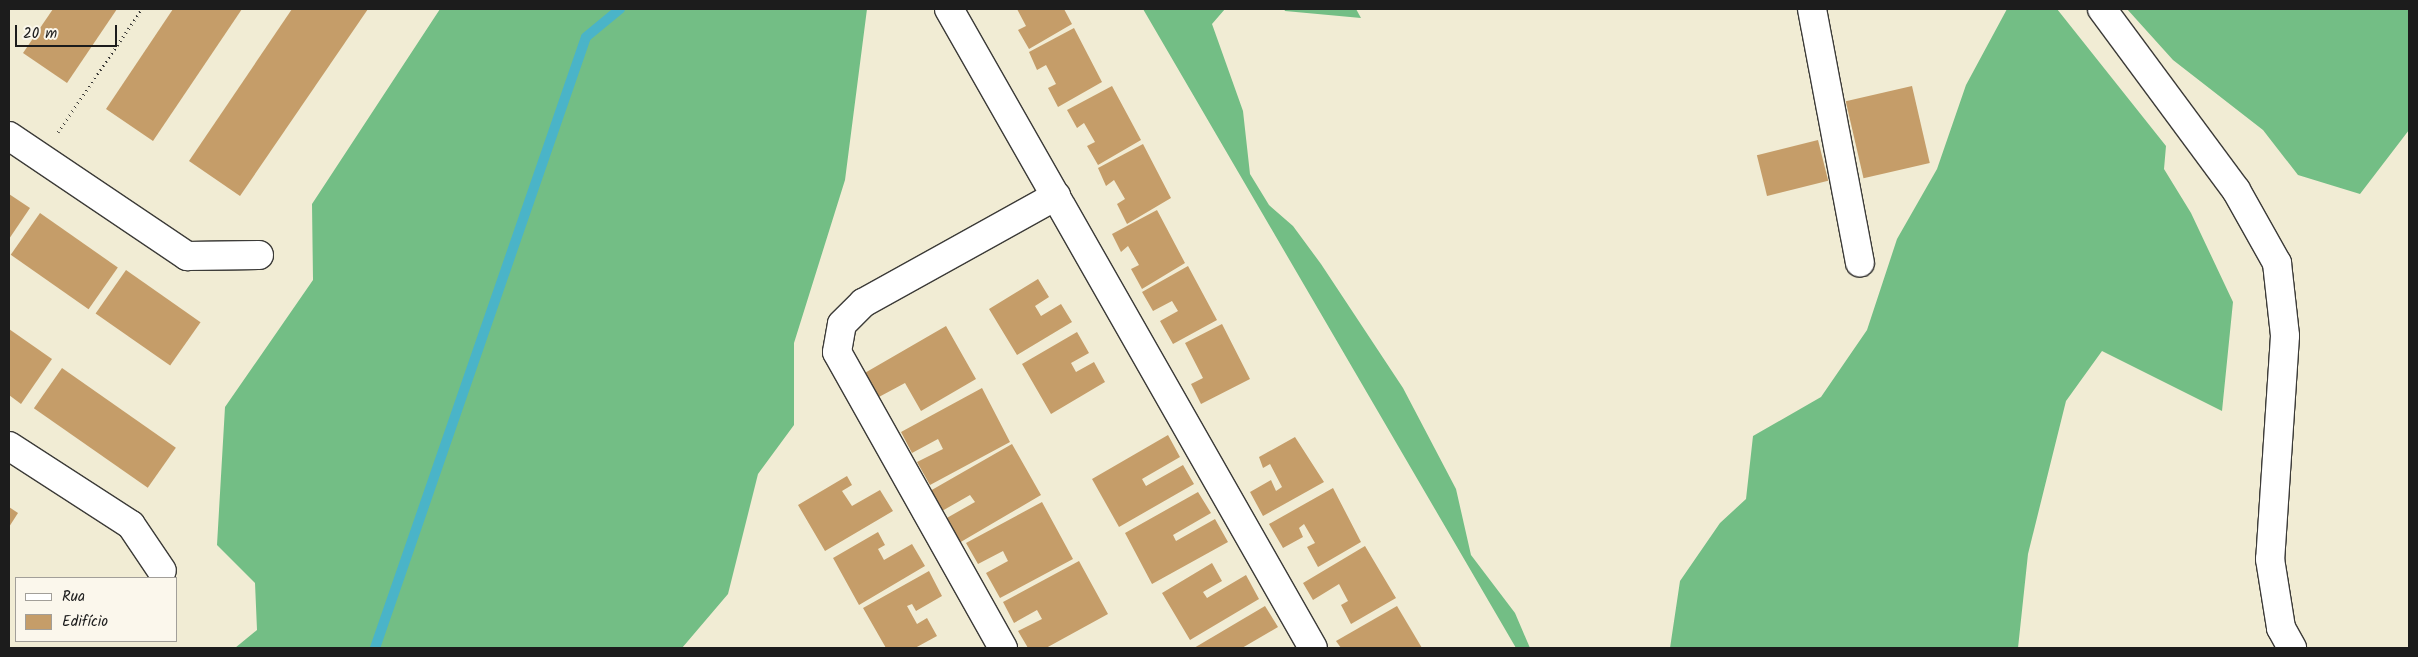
<!DOCTYPE html>
<meta charset="utf-8">
<style>
body{margin:0}
#map{position:relative;width:2418px;height:657px;overflow:hidden;background:#f1ecd4;font-family:Kalam,sans-serif}
div>[style]{position:absolute}
[style*='--x']{left:calc(var(--x)*1px);top:calc(var(--y)*1px);width:calc(var(--w)*1px);rotate:calc(var(--a)*1deg)}
.forest>*{inset:0;background:#73be85}
.stream>*{height:10px;margin:-5px;padding:0 5px;transform-origin:5px;border-radius:5px;background:#4ab4c8}
.building>*{inset:0;background:#c59d69;transform-origin:0 0}
.path>*{height:3px;margin-top:-1.5px;transform-origin:0;background:repeating-linear-gradient(90deg,#3c3b38 0 1px,transparent 0 5px)}
.roads{filter:drop-shadow(1px 0 #3c3b38) drop-shadow(-1px 0 #3c3b38) drop-shadow(0 1px #3c3b38) drop-shadow(0 -1px #3c3b38)}
.minor>*{height:28px;margin:-14px;padding:0 14px;transform-origin:14px;border-radius:14px;background:#fff}
span{translate:-50% -50%;white-space:nowrap;text-align:center;line-height:1.15;-webkit-text-stroke:4px #fbf7ec;paint-order:stroke}
.frame{position:absolute;inset:0;border:10px solid #1c1c1c;pointer-events:none}
.legend{position:absolute;left:15px;top:577px;width:162px;height:65px;box-sizing:border-box;background:#fbf7ec;border:1px solid #a29f99;margin:0;padding:6px 9px;list-style:none;font-size:15px;color:#1c1c1c}
.legend li{display:flex;align-items:center;gap:10px;height:25px}
.legend b{width:25px;border:1px solid #a29f99}
.scale{position:absolute;left:15px;top:25px;width:102px;height:22px;box-sizing:border-box;border:2px solid #1c1c1c;border-top:0;padding-left:6px;font-size:15px;line-height:18px;white-space:nowrap;color:#1c1c1c;-webkit-text-stroke:4px #fbf7ec;paint-order:stroke}
</style>
<div id="map">
<div class="forest">
<div style="clip-path:polygon(440px 9px,867px 9px,845px 180px,794px 343px,794px 425px,758px 474px,728px 594px,682px 648px,235px 648px,257px 630px,255px 583px,217px 545px,225px 407px,313px 280px,312px 204px)"></div>
<div style="clip-path:polygon(1143px 9px,1225px 9px,1212px 24px,1243px 111px,1250px 174px,1269px 205px,1293px 226px,1321px 264px,1403px 388px,1456px 489px,1471px 555px,1515px 613px,1530px 648px,1516px 648px)"></div>
<div style="clip-path:polygon(1284px 9px,1356px 9px,1361px 18px,1285px 11px)"></div>
<div style="clip-path:polygon(2007px 9px,2057px 9px,2166px 146px,2164px 169px,2191px 213px,2233px 302px,2222px 411px,2102px 351px,2066px 401px,2028px 554px,2018px 648px,1670px 648px,1680px 581px,1720px 523px,1746px 499px,1753px 436px,1821px 397px,1867px 330px,1897px 239px,1937px 169px,1966px 85px)"></div>
<div style="clip-path:polygon(2127px 9px,2409px 9px,2409px 130px,2360px 194px,2298px 175px,2263px 130px,2173px 60px)"></div>
</div>
<div class="stream">
<div style="--x:375;--y:648;--w:646;--a:-70.95"></div>
<div style="--x:586;--y:37;--w:44;--a:-39.5"></div>
</div>
<div class="building">
<div style="clip-path:polygon(53px 9px,117px 9px,67px 83px,23px 53px)"></div>
<div style="clip-path:polygon(173px 9px,242px 9px,153px 141px,106px 109px)"></div>
<div style="clip-path:polygon(292px 9px,368px 9px,240px 196px,189px 161px)"></div>
<div style="clip-path:polygon(1017px 9px,1064px 9px,1072px 24px,1029px 49px,1018px 30px,1026px 26px)"></div>
<div style="clip-path:polygon(1074px 28px,1102px 82px,1058px 107px,1048px 88px,1056px 84px,1046px 65px,1037px 70px,1029px 52px)"></div>
<div style="clip-path:polygon(1112px 86px,1141px 140px,1098px 165px,1087px 146px,1095px 142px,1084px 123px,1077px 128px,1067px 110px)"></div>
<div style="left:1912px;top:86px;width:79px;height:68px;rotate:77deg"></div>
<div style="left:1818px;top:140px;width:42px;height:63px;rotate:76deg"></div>
<div style="clip-path:polygon(1143px 144px,1171px 198px,1127px 224px,1117px 204px,1125px 199px,1114px 180px,1106px 186px,1098px 168px)"></div>
<div style="clip-path:polygon(9px 194px,30px 208px,9px 239px)"></div>
<div style="clip-path:polygon(1157px 210px,1185px 263px,1142px 289px,1131px 269px,1139px 265px,1128px 246px,1121px 252px,1112px 234px)"></div>
<div style="left:40px;top:213px;width:95px;height:51px;rotate:35deg"></div>
<div style="clip-path:polygon(1188px 266px,1217px 320px,1173px 344px,1160px 321px,1178px 311px,1172px 301px,1153px 311px,1142px 292px)"></div>
<div style="left:126px;top:270px;width:91px;height:53px;rotate:35deg"></div>
<div style="clip-path:polygon(1038px 279px,1049px 297px,1035px 306px,1041px 316px,1061px 304px,1072px 322px,1017px 355px,989px 309px)"></div>
<div style="clip-path:polygon(1222px 324px,1250px 379px,1201px 404px,1191px 384px,1203px 378px,1185px 343px)"></div>
<div style="clip-path:polygon(946px 326px,976px 379px,921px 411px,905px 383px,877px 398px,863px 374px)"></div>
<div style="clip-path:polygon(9px 329px,52px 359px,21px 404px,9px 395px)"></div>
<div style="clip-path:polygon(1077px 332px,1089px 353px,1071px 363px,1076px 372px,1094px 362px,1105px 382px,1051px 414px,1022px 364px)"></div>
<div style="left:62px;top:368px;width:139px;height:49px;rotate:35deg"></div>
<div style="clip-path:polygon(982px 388px,1010px 442px,930px 485px,917px 462px,943px 449px,938px 439px,912px 453px,901px 432px)"></div>
<div style="clip-path:polygon(1168px 435px,1180px 457px,1142px 479px,1146px 486px,1183px 465px,1194px 484px,1119px 527px,1092px 479px)"></div>
<div style="clip-path:polygon(1295px 437px,1324px 482px,1263px 516px,1250px 492px,1271px 480px,1276px 491px,1282px 487px,1270px 464px,1263px 468px,1259px 457px)"></div>
<div style="clip-path:polygon(1012px 444px,1041px 495px,959px 543px,945px 519px,975px 502px,970px 495px,942px 511px,930px 491px)"></div>
<div style="clip-path:polygon(847px 476px,852px 485px,842px 491px,852px 506px,880px 490px,893px 511px,825px 551px,798px 505px)"></div>
<div style="clip-path:polygon(1333px 488px,1361px 542px,1318px 567px,1307px 547px,1315px 543px,1304px 524px,1299px 528px,1303px 537px,1283px 548px,1269px 524px)"></div>
<div style="clip-path:polygon(1198px 492px,1211px 513px,1173px 535px,1176px 541px,1215px 519px,1228px 542px,1152px 584px,1125px 533px)"></div>
<div style="clip-path:polygon(1042px 502px,1073px 559px,1000px 598px,986px 573px,1008px 561px,1003px 551px,978px 564px,966px 543px)"></div>
<div style="clip-path:polygon(9px 507px,18px 513px,9px 527px)"></div>
<div style="clip-path:polygon(878px 532px,885px 545px,878px 549px,884px 560px,912px 544px,925px 566px,859px 605px,833px 558px)"></div>
<div style="clip-path:polygon(1365px 546px,1396px 598px,1351px 624px,1341px 605px,1348px 601px,1339px 584px,1313px 600px,1303px 583px)"></div>
<div style="clip-path:polygon(1079px 561px,1108px 614px,1046px 648px,1028px 648px,1018px 631px,1042px 619px,1037px 610px,1014px 623px,1003px 602px)"></div>
<div style="clip-path:polygon(1212px 563px,1222px 581px,1203px 592px,1207px 598px,1246px 575px,1259px 599px,1190px 640px,1162px 593px)"></div>
<div style="clip-path:polygon(929px 571px,942px 596px,916px 611px,912px 604px,907px 606px,917px 624px,927px 618px,937px 636px,915px 648px,886px 648px,863px 608px)"></div>
<div style="clip-path:polygon(1265px 606px,1278px 627px,1242px 648px,1194px 648px)"></div>
<div style="clip-path:polygon(1397px 606px,1422px 648px,1341px 648px,1336px 641px)"></div>
</div>
<div class="path">
<div style="--x:58;--y:132;--w:149;--a:-55.7"></div>
</div>
<div class="roads">
<div class="minor">
<div style="--x:949;--y:9;--w:735;--a:60.33"></div>
<div style="--x:1812;--y:9;--w:258;--a:79.3"></div>
<div style="--x:2102;--y:9;--w:225;--a:53.5"></div>
<div style="--x:2236;--y:190;--w:84;--a:60.7"></div>
<div style="--x:2277;--y:263;--w:73;--a:83.7"></div>
<div style="--x:2285;--y:336;--w:224;--a:93.8"></div>
<div style="--x:2270;--y:559;--w:70;--a:80.9"></div>
<div style="--x:2281;--y:628;--w:23;--a:61"></div>
<div style="--x:9;--y:136;--w:215;--a:34"></div>
<div style="--x:187;--y:256;--w:72;--a:-0.8"></div>
<div style="--x:9;--y:446;--w:145;--a:32.9"></div>
<div style="--x:131;--y:525;--w:55;--a:56"></div>
<div style="--x:1003;--y:648;--w:339;--a:-119.3"></div>
<div style="--x:837;--y:352;--w:28;--a:-80"></div>
<div style="--x:842;--y:324;--w:30;--a:-45"></div>
<div style="--x:863;--y:303;--w:221;--a:-29"></div>
</div>
</div>
<div class="frame"></div>
<ul class="legend">
<li><b style="height:6px;background:#fff"></b>Rua</li>
<li><b style="height:14px;background:#c59d69"></b>Edifício</li>
</ul>
<div class="scale">20 m</div>
</div>
